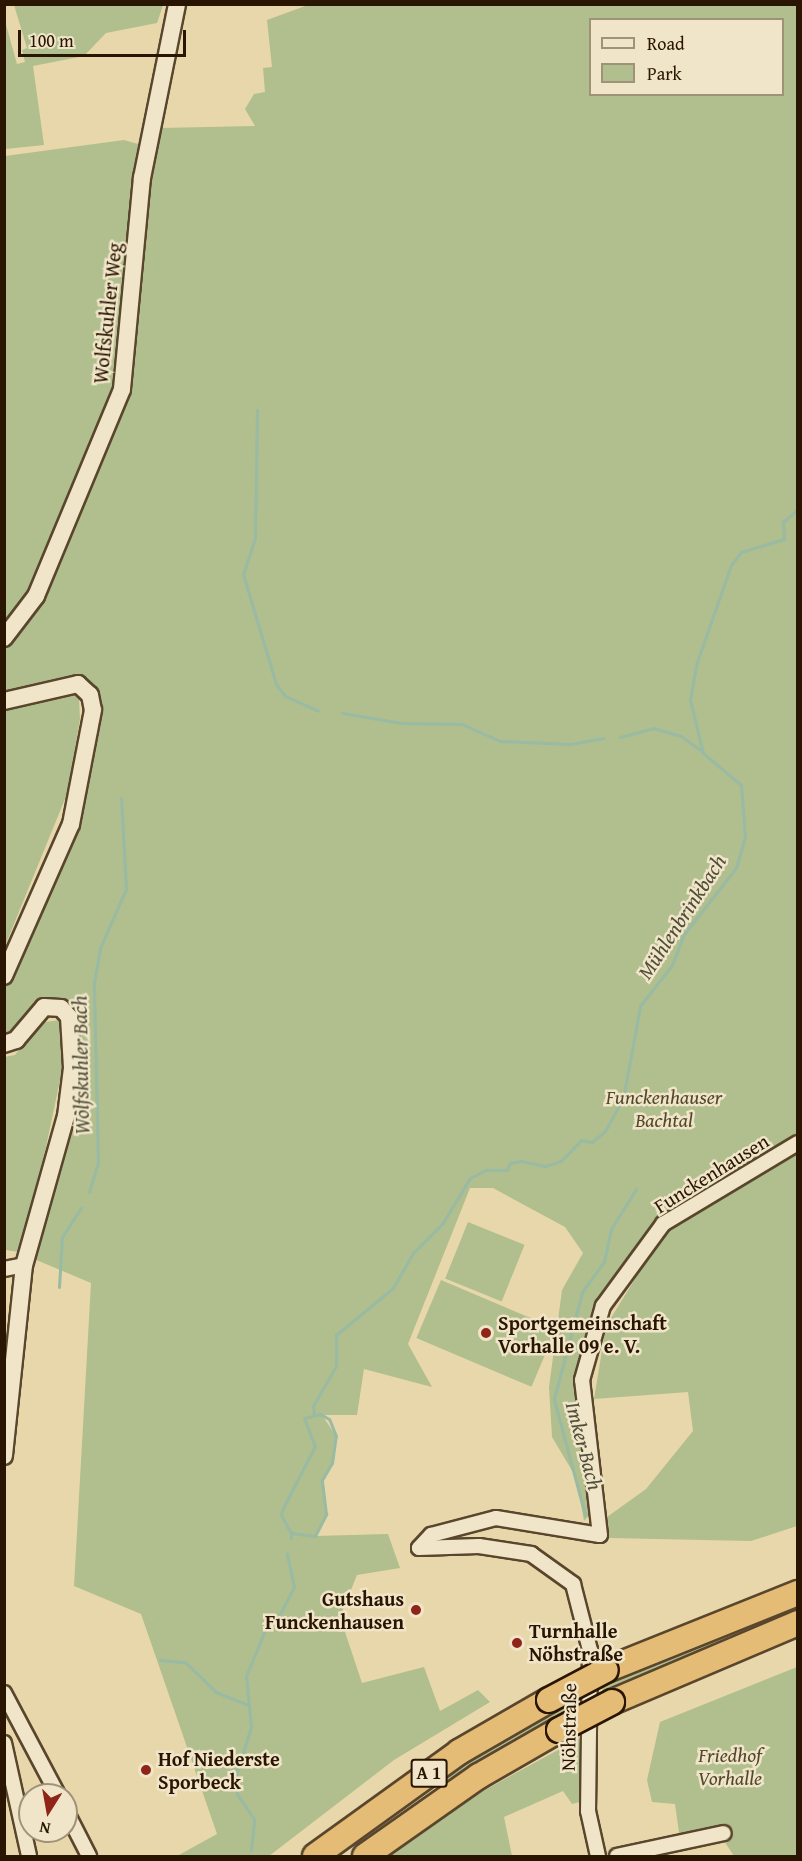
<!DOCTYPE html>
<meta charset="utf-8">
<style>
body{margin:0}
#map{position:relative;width:802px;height:1861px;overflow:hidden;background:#e8d7ab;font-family:"Gentium Book Plus",serif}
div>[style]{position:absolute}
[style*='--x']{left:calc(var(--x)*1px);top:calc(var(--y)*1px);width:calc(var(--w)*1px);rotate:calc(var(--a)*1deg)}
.green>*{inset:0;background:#b0bf8d;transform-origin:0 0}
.stream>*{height:3px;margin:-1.5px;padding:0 1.5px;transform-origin:1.5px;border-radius:1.5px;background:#99baa3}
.roads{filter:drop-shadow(2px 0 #59462c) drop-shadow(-2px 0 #59462c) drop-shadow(0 2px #59462c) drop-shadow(0 -2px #59462c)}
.minor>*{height:14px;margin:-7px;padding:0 7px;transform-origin:7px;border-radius:7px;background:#f0e5c8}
.tertiary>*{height:16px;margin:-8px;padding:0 8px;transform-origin:8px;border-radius:8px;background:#f0e5c8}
.motorway>*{height:24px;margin:-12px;padding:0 12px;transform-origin:12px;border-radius:12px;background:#e4bc76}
.bridges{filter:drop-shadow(2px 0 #291502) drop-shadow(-2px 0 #291502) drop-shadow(0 2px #291502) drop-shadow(0 -2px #291502)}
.motorway-bridge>*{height:24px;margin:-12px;padding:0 12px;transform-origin:12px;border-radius:12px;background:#e4bc76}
.dots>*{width:16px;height:16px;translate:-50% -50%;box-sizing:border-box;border:3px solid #f0e5c8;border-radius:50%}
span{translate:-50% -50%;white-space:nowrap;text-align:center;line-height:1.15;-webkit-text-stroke:5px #f0e5c8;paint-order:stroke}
.shield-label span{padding:2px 4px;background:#f0e5c8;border:2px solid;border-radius:4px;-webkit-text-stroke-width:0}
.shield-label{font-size:18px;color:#291502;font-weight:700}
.street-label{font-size:20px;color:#291502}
.park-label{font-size:20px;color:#52482c;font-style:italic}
.poi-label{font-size:20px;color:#291502;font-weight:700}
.left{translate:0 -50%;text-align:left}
.right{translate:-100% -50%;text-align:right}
.water-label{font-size:21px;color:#504f3a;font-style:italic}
.frame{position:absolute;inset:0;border:6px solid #291502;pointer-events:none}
.legend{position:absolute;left:589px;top:18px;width:195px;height:78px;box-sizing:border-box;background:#f0e5c8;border:2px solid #a09279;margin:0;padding:8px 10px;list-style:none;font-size:18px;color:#291502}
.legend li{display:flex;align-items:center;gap:12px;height:30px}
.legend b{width:30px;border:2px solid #a09279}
.north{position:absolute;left:18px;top:1783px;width:60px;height:60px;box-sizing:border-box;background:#f0e5c8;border:2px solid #a09279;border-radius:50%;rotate:191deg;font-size:16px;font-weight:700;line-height:24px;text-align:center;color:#291502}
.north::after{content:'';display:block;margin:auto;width:21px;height:27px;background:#8f2418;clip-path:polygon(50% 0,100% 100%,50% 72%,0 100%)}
.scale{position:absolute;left:18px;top:30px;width:168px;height:27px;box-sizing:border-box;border:3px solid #291502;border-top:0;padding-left:8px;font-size:18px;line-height:21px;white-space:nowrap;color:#291502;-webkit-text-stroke:4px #f0e5c8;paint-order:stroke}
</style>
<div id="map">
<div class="green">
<div style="clip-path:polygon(14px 5px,163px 5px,157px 23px,106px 33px,84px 56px,33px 66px,44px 145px,5px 149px,5px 21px,17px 64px,25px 62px,22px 50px,27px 48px)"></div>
<div style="clip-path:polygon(evenodd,308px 5px,797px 5px,797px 1526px,751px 1541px,609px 1538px,607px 1517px,646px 1489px,693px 1431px,688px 1392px,594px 1399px,606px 1326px,669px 1224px,660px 1222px,635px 1247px,591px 1312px,575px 1399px,592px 1512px,584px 1521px,577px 1479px,552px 1437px,549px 1387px,562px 1290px,583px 1253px,565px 1227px,493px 1188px,470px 1188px,408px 1344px,432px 1387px,364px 1369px,357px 1415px,322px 1415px,336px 1436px,332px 1463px,322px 1480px,326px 1514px,315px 1536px,388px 1534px,400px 1568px,357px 1575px,340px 1617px,362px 1683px,424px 1667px,440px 1711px,478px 1690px,490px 1702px,394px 1760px,269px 1856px,177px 1856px,217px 1834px,141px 1614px,74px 1586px,91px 1283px,27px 1256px,55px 1163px,72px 1033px,55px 1006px,5px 1044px,4px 976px,36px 906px,87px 753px,86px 688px,5px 701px,5px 156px,124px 140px,138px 144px,144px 239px,159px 128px,255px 126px,245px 109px,254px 94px,265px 92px,263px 68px,272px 67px,267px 20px,308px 5px,590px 20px,782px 20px,782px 94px,590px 94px,590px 20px)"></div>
<div style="clip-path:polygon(70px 693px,79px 699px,80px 719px,67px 794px,5px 946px,5px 710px)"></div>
<div style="clip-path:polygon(60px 1020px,64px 1061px,46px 1147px,19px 1252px,5px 1250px,4px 1057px,15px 1055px,38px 1023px)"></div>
<div style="left:468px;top:1222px;width:61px;height:61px;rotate:22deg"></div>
<div style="left:441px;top:1280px;width:125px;height:63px;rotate:23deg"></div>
<div style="clip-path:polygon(797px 1607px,797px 1612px,603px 1692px,602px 1687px,681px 1651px)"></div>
<div style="clip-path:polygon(797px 1667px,797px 1856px,734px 1856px,724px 1841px,681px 1847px,675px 1804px,652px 1802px,647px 1780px,660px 1722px)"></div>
<div style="clip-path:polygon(570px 1703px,572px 1708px,426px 1792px,470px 1760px)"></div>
<div style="clip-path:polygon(580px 1738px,580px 1802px,572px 1804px,563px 1791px,504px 1817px,512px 1856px,390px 1856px,483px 1791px)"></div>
</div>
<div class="stream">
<div style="--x:795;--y:4;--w:4;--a:34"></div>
<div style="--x:257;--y:410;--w:128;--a:90.9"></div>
<div style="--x:255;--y:538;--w:38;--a:108"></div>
<div style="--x:243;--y:574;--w:115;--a:73.3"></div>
<div style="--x:276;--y:684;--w:15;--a:53"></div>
<div style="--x:285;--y:696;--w:36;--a:24"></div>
<div style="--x:342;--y:713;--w:60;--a:9.6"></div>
<div style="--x:401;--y:723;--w:61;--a:0.9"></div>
<div style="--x:462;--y:724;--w:42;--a:24.1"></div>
<div style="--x:500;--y:741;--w:70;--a:2.5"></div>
<div style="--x:570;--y:744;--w:34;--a:-10"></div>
<div style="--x:620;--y:737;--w:34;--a:-15"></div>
<div style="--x:653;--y:728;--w:29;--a:16"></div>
<div style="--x:681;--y:736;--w:27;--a:36"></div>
<div style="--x:89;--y:1192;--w:30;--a:-73"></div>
<div style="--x:98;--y:1163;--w:180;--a:-91.3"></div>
<div style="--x:94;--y:983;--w:36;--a:-80"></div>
<div style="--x:100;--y:948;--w:64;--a:-66.2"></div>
<div style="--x:126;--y:889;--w:91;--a:-93.1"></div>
<div style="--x:59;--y:1287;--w:50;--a:-86.6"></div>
<div style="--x:62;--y:1237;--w:35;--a:-57"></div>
<div style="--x:314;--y:1414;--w:8;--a:-97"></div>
<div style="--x:313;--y:1406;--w:46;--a:-60.1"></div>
<div style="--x:336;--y:1366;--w:31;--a:-90"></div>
<div style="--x:336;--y:1335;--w:74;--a:-39.5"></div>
<div style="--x:393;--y:1288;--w:40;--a:-60.3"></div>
<div style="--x:413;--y:1253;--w:41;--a:-45"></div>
<div style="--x:442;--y:1224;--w:54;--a:-58.7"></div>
<div style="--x:470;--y:1178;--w:18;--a:-27"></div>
<div style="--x:486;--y:1170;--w:21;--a:0"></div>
<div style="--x:507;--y:1170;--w:8;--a:-67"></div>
<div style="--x:510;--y:1163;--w:11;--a:-10"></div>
<div style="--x:521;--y:1161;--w:25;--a:12"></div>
<div style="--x:545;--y:1166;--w:17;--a:-17"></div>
<div style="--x:561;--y:1161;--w:29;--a:-46"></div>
<div style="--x:581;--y:1140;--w:11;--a:10"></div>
<div style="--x:592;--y:1142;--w:17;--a:-40"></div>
<div style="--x:605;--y:1131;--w:37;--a:-61"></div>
<div style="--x:623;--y:1099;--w:95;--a:-79.6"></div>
<div style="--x:640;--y:1006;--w:52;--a:-52"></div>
<div style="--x:672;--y:965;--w:33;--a:-69"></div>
<div style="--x:684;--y:934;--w:84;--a:-51.8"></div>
<div style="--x:736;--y:868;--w:32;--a:-74"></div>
<div style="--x:745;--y:837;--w:52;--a:-94.4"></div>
<div style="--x:741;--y:785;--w:50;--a:-139.9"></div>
<div style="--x:703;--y:753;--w:55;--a:-103.8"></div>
<div style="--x:690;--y:700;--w:39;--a:-80"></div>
<div style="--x:697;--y:662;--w:103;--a:-70.7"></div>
<div style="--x:731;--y:565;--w:16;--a:-52"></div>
<div style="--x:741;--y:552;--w:45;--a:-16.8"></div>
<div style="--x:784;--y:539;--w:17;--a:-93"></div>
<div style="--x:783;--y:522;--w:20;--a:-41"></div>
<div style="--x:585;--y:1515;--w:120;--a:-105"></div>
<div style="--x:554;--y:1399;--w:111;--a:-75.3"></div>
<div style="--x:582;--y:1292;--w:37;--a:-54"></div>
<div style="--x:604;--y:1262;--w:34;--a:-78"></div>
<div style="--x:611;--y:1229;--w:47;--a:-58"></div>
<div style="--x:291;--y:1538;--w:5;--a:-90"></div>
<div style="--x:291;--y:1533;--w:24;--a:7"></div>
<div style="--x:315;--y:1536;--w:25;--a:-63"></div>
<div style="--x:326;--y:1514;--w:34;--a:-97"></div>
<div style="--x:322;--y:1480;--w:20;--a:-60"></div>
<div style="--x:332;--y:1463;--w:27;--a:-82"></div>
<div style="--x:336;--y:1436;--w:18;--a:-112"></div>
<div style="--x:329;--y:1419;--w:10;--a:-151"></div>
<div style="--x:320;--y:1414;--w:16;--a:166"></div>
<div style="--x:304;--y:1418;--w:30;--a:69"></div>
<div style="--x:315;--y:1446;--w:70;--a:117.3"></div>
<div style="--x:283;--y:1508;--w:7;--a:106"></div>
<div style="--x:281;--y:1515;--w:21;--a:61"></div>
<div style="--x:160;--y:1660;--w:25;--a:5"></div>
<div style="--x:185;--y:1662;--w:43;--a:44.1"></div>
<div style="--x:216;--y:1692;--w:35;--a:22"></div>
<div style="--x:251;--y:1850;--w:31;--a:-84"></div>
<div style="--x:254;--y:1819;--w:30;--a:-124"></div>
<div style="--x:237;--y:1794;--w:20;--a:-93"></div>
<div style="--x:236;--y:1774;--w:49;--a:-72.3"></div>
<div style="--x:251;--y:1727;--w:51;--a:-95.6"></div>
<div style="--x:246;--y:1676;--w:57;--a:-67.5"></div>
<div style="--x:268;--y:1623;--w:9;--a:-18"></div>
<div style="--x:277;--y:1620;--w:37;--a:-63"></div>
<div style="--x:294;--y:1587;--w:34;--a:-102"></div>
</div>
<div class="roads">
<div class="minor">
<div style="--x:4;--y:1269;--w:20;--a:-11"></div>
<div style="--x:419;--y:1548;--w:18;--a:-47"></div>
<div style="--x:431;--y:1535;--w:67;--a:-14.7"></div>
<div style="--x:496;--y:1518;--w:105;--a:9.3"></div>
<div style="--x:600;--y:1535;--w:156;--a:-96.6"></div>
<div style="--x:582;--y:1380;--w:77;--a:-74.2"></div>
<div style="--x:603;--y:1306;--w:102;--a:-53.8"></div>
<div style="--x:663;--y:1224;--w:157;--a:-31"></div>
<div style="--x:419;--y:1548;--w:60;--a:-1.9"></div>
<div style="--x:479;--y:1546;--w:53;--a:8.7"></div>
<div style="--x:531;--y:1554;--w:52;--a:35.5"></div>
<div style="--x:573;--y:1584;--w:68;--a:75.6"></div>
<div style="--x:590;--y:1650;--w:161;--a:90.7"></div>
<div style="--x:588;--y:1811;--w:46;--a:77.5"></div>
<div style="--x:4;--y:1693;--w:115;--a:62.1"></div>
<div style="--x:4;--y:1743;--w:116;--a:77.5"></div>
<div style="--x:66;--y:1811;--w:51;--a:62.9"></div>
<div style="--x:617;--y:1856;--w:109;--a:-12.1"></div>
</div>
<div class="tertiary">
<div style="--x:4;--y:638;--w:53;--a:-52.7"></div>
<div style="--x:36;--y:596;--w:224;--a:-67.4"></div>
<div style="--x:122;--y:389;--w:212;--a:-84.6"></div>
<div style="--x:142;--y:178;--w:177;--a:-78.6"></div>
<div style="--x:4;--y:701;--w:76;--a:-12.9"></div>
<div style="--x:78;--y:684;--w:16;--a:43"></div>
<div style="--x:90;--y:695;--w:15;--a:79"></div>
<div style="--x:93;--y:710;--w:116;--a:100.9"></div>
<div style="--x:71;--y:824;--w:166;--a:113.8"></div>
<div style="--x:4;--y:1044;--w:13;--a:-18"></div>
<div style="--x:16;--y:1040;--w:43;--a:-49.7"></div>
<div style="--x:44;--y:1007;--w:17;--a:3"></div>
<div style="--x:61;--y:1008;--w:12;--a:48"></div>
<div style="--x:69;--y:1017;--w:51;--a:86.6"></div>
<div style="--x:72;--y:1068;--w:48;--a:97.1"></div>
<div style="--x:66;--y:1116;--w:155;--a:105.7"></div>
<div style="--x:24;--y:1265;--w:192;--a:96"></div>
</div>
<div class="motorway">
<div style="--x:606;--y:1670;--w:207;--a:-21.9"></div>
<div style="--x:612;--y:1702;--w:202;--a:-23"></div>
<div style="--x:315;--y:1856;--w:178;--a:-35.8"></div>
<div style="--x:459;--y:1752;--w:104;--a:-30"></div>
<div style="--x:365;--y:1856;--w:139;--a:-35.1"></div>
<div style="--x:479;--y:1776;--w:92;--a:-29.9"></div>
</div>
</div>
<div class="bridges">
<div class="motorway-bridge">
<div style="--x:549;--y:1700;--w:64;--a:-27.8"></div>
<div style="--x:559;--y:1730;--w:60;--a:-27.8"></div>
</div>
</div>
<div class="dots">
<div style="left:486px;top:1333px;background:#8f2418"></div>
<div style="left:416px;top:1610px;background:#8f2418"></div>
<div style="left:517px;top:1643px;background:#8f2418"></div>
<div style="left:146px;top:1770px;background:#8f2418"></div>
</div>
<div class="shield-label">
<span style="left:429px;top:1773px">A 1</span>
</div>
<div class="street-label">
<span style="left:107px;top:313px;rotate:-84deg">Wolfskuhler Weg</span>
<span style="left:711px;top:1173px;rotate:-32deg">Funckenhausen</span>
<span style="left:568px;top:1727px;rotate:-89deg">Nöhstraße</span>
</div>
<div class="park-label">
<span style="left:664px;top:1108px">Funckenhauser<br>Bachtal</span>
<span style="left:730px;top:1766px">Friedhof<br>Vorhalle</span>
</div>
<div class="poi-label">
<span class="left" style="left:498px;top:1334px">Sportgemeinschaft<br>Vorhalle 09 e. V.</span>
<span class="right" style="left:404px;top:1610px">Gutshaus<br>Funckenhausen</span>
<span class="left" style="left:529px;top:1642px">Turnhalle<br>Nöhstraße</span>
<span class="left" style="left:158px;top:1770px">Hof Niederste<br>Sporbeck</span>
</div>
<div class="water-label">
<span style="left:682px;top:917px;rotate:-57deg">Mühlenbrinkbach</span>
<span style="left:81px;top:1065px;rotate:-91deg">Wolfskuhler Bach</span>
<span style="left:584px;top:1446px;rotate:75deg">Imker Bach</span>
</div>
<div class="frame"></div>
<ul class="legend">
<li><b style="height:8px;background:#f0e5c8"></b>Road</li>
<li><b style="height:16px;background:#b0bf8d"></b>Park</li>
</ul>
<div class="north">N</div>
<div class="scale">100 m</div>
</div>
